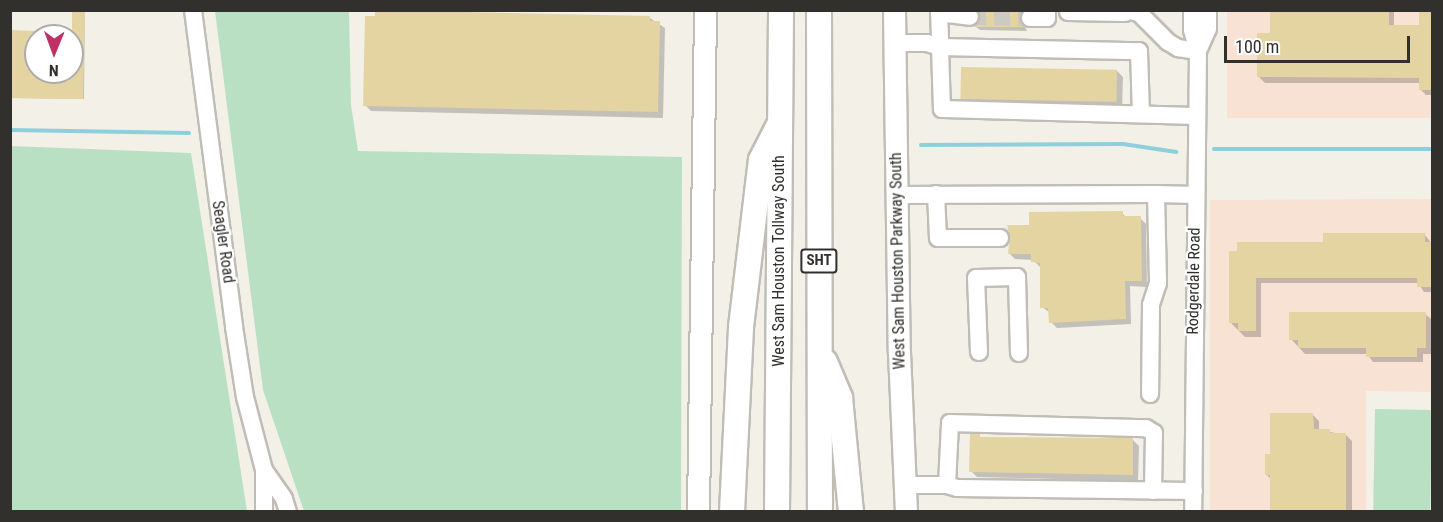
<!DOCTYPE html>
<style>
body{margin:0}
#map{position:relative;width:1443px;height:522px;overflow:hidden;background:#f3f0e7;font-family:"Roboto Condensed",sans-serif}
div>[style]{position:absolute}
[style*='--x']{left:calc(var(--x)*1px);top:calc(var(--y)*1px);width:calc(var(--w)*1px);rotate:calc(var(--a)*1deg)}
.commercial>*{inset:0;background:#f7e2d4;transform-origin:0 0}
.green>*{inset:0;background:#bae0c4;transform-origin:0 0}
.shadow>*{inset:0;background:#0003}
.stream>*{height:4px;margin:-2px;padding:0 2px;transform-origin:2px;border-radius:2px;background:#8dd0dc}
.building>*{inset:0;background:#e3d4a1;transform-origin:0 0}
.minor-tunnel>*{height:16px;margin-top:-8px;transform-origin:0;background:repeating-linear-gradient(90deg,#cccac2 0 16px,transparent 0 24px)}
.roads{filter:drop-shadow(2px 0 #bfbdb5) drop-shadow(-2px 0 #bfbdb5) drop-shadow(0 2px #bfbdb5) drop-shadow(0 -2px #bfbdb5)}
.minor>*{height:16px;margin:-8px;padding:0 8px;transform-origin:8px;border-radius:8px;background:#fff}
.major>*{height:21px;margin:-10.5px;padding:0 10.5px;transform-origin:10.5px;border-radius:10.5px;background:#fff}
.highway>*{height:24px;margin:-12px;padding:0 12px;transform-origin:12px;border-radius:12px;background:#fff}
span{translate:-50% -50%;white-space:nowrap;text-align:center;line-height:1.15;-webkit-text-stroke:4.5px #fff;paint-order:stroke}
.shield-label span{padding:2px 4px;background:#fff;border:2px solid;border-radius:4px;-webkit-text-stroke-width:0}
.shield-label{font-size:15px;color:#31302c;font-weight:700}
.street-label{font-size:16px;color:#31302c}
.frame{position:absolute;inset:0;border:12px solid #31302c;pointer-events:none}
.north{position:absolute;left:24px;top:24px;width:60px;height:60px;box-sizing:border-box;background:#fff;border:2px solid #adacab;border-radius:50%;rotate:181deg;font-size:16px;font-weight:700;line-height:24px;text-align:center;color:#31302c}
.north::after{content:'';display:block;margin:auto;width:21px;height:27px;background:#bd3166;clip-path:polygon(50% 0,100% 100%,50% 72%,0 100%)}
.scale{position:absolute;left:1224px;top:36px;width:186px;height:27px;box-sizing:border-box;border:3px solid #31302c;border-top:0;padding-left:8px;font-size:18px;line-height:21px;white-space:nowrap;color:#31302c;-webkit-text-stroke:4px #fff;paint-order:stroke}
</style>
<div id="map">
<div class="commercial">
<div style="left:1227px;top:11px;width:205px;height:107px"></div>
<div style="clip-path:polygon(1432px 199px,1432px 392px,1366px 391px,1366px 511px,1210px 512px,1210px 200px)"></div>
</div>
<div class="green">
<div style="clip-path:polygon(215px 11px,349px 11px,351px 105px,358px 151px,682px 157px,681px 511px,304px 511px,263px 390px)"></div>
<div style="clip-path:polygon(11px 146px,191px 153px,247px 511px,11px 511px)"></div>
<div style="left:1375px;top:409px;width:57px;height:102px;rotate:1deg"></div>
</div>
<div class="shadow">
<div style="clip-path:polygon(evenodd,74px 10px,85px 10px,84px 99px,10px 98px,10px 32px,73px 33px,74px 10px,36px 36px,72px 36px,72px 72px,36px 72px,36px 36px)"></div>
<div style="clip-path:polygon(977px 10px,1034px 10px,1029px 13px,1023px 23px,1027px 31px,980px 30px,976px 27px,980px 24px,981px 14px)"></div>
<div style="clip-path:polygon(1271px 10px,1394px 10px,1394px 26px,1421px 26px,1421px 10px,1432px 10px,1432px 95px,1426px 95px,1420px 89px,1420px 83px,1265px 83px,1259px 77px,1271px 35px)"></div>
<div style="clip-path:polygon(650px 18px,665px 28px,663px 118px,371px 111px,365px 105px)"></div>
<div style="clip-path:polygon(1117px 71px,1123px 77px,1122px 108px,968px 104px,962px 98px)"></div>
<div style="clip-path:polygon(1122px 213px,1127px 218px,1140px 218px,1146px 224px,1147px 287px,1130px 286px,1131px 324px,1057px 328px,1051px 322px,1050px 313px,1042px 307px,1041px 268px,1033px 260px,1015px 259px,1009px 253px,1030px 226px)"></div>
<div style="clip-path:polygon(1425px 235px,1432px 244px,1432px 292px,1424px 292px,1418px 283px,1261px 283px,1261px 337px,1245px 337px,1231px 323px,1231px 253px)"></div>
<div style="clip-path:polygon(1425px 314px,1431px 319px,1431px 354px,1423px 354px,1423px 362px,1373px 362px,1367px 354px,1305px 354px,1291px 339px)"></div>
<div style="clip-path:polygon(1313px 415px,1319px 421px,1319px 430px,1346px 435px,1352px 441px,1352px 512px,1272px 512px,1272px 480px,1267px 475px,1272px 455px)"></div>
<div style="clip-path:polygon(979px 436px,982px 439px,1133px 440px,1139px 446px,1138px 481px,977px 477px,971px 471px)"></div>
</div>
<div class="stream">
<div style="--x:10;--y:130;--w:179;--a:1"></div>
<div style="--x:921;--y:145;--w:202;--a:-0.3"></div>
<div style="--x:1123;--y:144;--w:54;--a:8.6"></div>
<div style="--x:1214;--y:149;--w:218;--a:0"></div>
</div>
<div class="building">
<div style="clip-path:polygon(72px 10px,85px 10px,83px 99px,10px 98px,10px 30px,36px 31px,36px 72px,72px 72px)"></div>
<div style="clip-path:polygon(375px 10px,650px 16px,650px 21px,660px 21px,658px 112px,363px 106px,365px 16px,375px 16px)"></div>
<div style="clip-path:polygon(978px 10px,1023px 10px,1020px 19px,1024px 27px,974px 27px,980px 19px)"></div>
<div style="clip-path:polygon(1270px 10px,1389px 10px,1389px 25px,1419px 25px,1419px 10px,1432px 10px,1432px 90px,1419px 90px,1419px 78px,1257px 77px,1257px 33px,1270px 33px)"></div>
<div style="left:961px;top:67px;width:156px;height:32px;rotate:1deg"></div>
<div style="clip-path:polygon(1123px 211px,1123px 216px,1141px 216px,1142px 281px,1125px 281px,1126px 319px,1049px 323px,1048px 308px,1040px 308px,1040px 263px,1031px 262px,1031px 254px,1008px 254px,1010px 237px,1007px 225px,1029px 225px,1029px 212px)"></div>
<div style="clip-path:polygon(1323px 233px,1425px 233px,1425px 242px,1432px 242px,1432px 287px,1417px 287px,1417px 278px,1256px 278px,1256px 331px,1238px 331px,1238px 323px,1229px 323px,1229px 251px,1237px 251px,1237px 242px,1323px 242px)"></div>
<div style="clip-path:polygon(1289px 312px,1426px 312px,1426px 348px,1417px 348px,1417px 357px,1366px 357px,1366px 348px,1298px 348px,1298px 340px,1289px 340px)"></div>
<div style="clip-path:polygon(1270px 413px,1313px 413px,1314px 429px,1330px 429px,1330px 433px,1346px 433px,1346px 512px,1270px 512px,1270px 475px,1265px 475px,1265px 454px,1270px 454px)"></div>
<div style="clip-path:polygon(970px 434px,980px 434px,980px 437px,1133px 438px,1133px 475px,969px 472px)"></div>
</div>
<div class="minor-tunnel">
<div style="--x:970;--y:17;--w:60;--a:1"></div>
</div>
<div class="roads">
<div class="minor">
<div style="--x:193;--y:10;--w:320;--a:82.6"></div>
<div style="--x:234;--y:327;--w:71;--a:81.1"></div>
<div style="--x:245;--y:397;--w:75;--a:75.4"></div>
<div style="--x:264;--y:470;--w:42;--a:90"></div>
<div style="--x:939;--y:10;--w:37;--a:88"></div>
<div style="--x:940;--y:47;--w:199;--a:1.2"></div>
<div style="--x:1139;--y:51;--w:63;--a:88.2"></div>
<div style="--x:1125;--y:10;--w:14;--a:12"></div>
<div style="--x:1139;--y:13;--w:41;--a:45"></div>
<div style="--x:1168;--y:42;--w:12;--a:31"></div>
<div style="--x:1178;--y:48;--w:20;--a:9"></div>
<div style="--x:1192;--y:10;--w:20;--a:90"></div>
<div style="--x:1192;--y:30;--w:22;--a:74"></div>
<div style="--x:1198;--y:51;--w:461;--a:90.6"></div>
<div style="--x:1068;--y:12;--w:57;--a:1"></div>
<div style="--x:939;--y:13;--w:31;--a:7"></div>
<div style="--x:1030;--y:18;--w:17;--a:0"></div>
<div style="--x:1047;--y:18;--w:8;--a:-90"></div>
<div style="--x:895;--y:43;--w:32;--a:0"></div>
<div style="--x:927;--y:43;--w:14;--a:17"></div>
<div style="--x:940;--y:47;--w:62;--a:88.2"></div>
<div style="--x:942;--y:109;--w:255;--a:1.6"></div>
<div style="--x:1198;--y:51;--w:24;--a:-66"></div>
<div style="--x:1208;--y:29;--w:19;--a:-90"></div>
<div style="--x:936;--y:194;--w:44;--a:87.4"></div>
<div style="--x:938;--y:238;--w:62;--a:0"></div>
<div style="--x:1156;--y:194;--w:40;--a:1.4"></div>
<div style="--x:896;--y:195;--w:260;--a:-0.2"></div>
<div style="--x:1156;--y:194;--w:89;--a:88.7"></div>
<div style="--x:1158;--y:283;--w:23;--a:108"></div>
<div style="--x:1151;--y:305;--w:89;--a:90.6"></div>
<div style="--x:979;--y:352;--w:74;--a:-92.3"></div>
<div style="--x:976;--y:278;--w:41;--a:-1.4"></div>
<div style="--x:1017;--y:277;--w:76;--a:88.5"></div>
<div style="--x:264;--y:470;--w:35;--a:55"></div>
<div style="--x:284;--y:499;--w:14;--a:73"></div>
<div style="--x:905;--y:485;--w:42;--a:0"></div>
<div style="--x:947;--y:485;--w:10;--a:17"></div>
<div style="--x:957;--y:488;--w:237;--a:0.7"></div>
<div style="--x:947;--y:485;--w:62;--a:-87.2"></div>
<div style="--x:950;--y:423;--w:196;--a:1.5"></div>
<div style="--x:1146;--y:428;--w:9;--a:32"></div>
<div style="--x:1154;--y:433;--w:58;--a:91"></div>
</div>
<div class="major">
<div style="--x:894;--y:10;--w:342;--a:89.2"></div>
<div style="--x:899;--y:352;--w:160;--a:87.5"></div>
<div style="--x:698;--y:512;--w:502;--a:-89.2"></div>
</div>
<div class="highway">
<div style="--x:819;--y:10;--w:502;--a:89.89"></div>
<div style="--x:825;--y:362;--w:39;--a:67"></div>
<div style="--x:840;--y:398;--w:115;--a:84.5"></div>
<div style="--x:732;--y:512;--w:185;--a:-87.2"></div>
<div style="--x:741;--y:327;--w:168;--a:-83.2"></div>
<div style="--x:761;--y:160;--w:38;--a:-63"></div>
<div style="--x:777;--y:512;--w:502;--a:-89.54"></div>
</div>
</div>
<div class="shield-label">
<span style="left:819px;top:261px">SHT</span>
</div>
<div class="street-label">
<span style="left:223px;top:242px;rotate:82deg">Seagler Road</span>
<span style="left:779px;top:261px;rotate:-90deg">West Sam Houston Tollway South</span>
<span style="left:898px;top:261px;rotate:-91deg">West Sam Houston Parkway South</span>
<span style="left:1194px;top:281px;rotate:-89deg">Rodgerdale Road</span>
</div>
<div class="frame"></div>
<div class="north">N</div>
<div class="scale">100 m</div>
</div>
